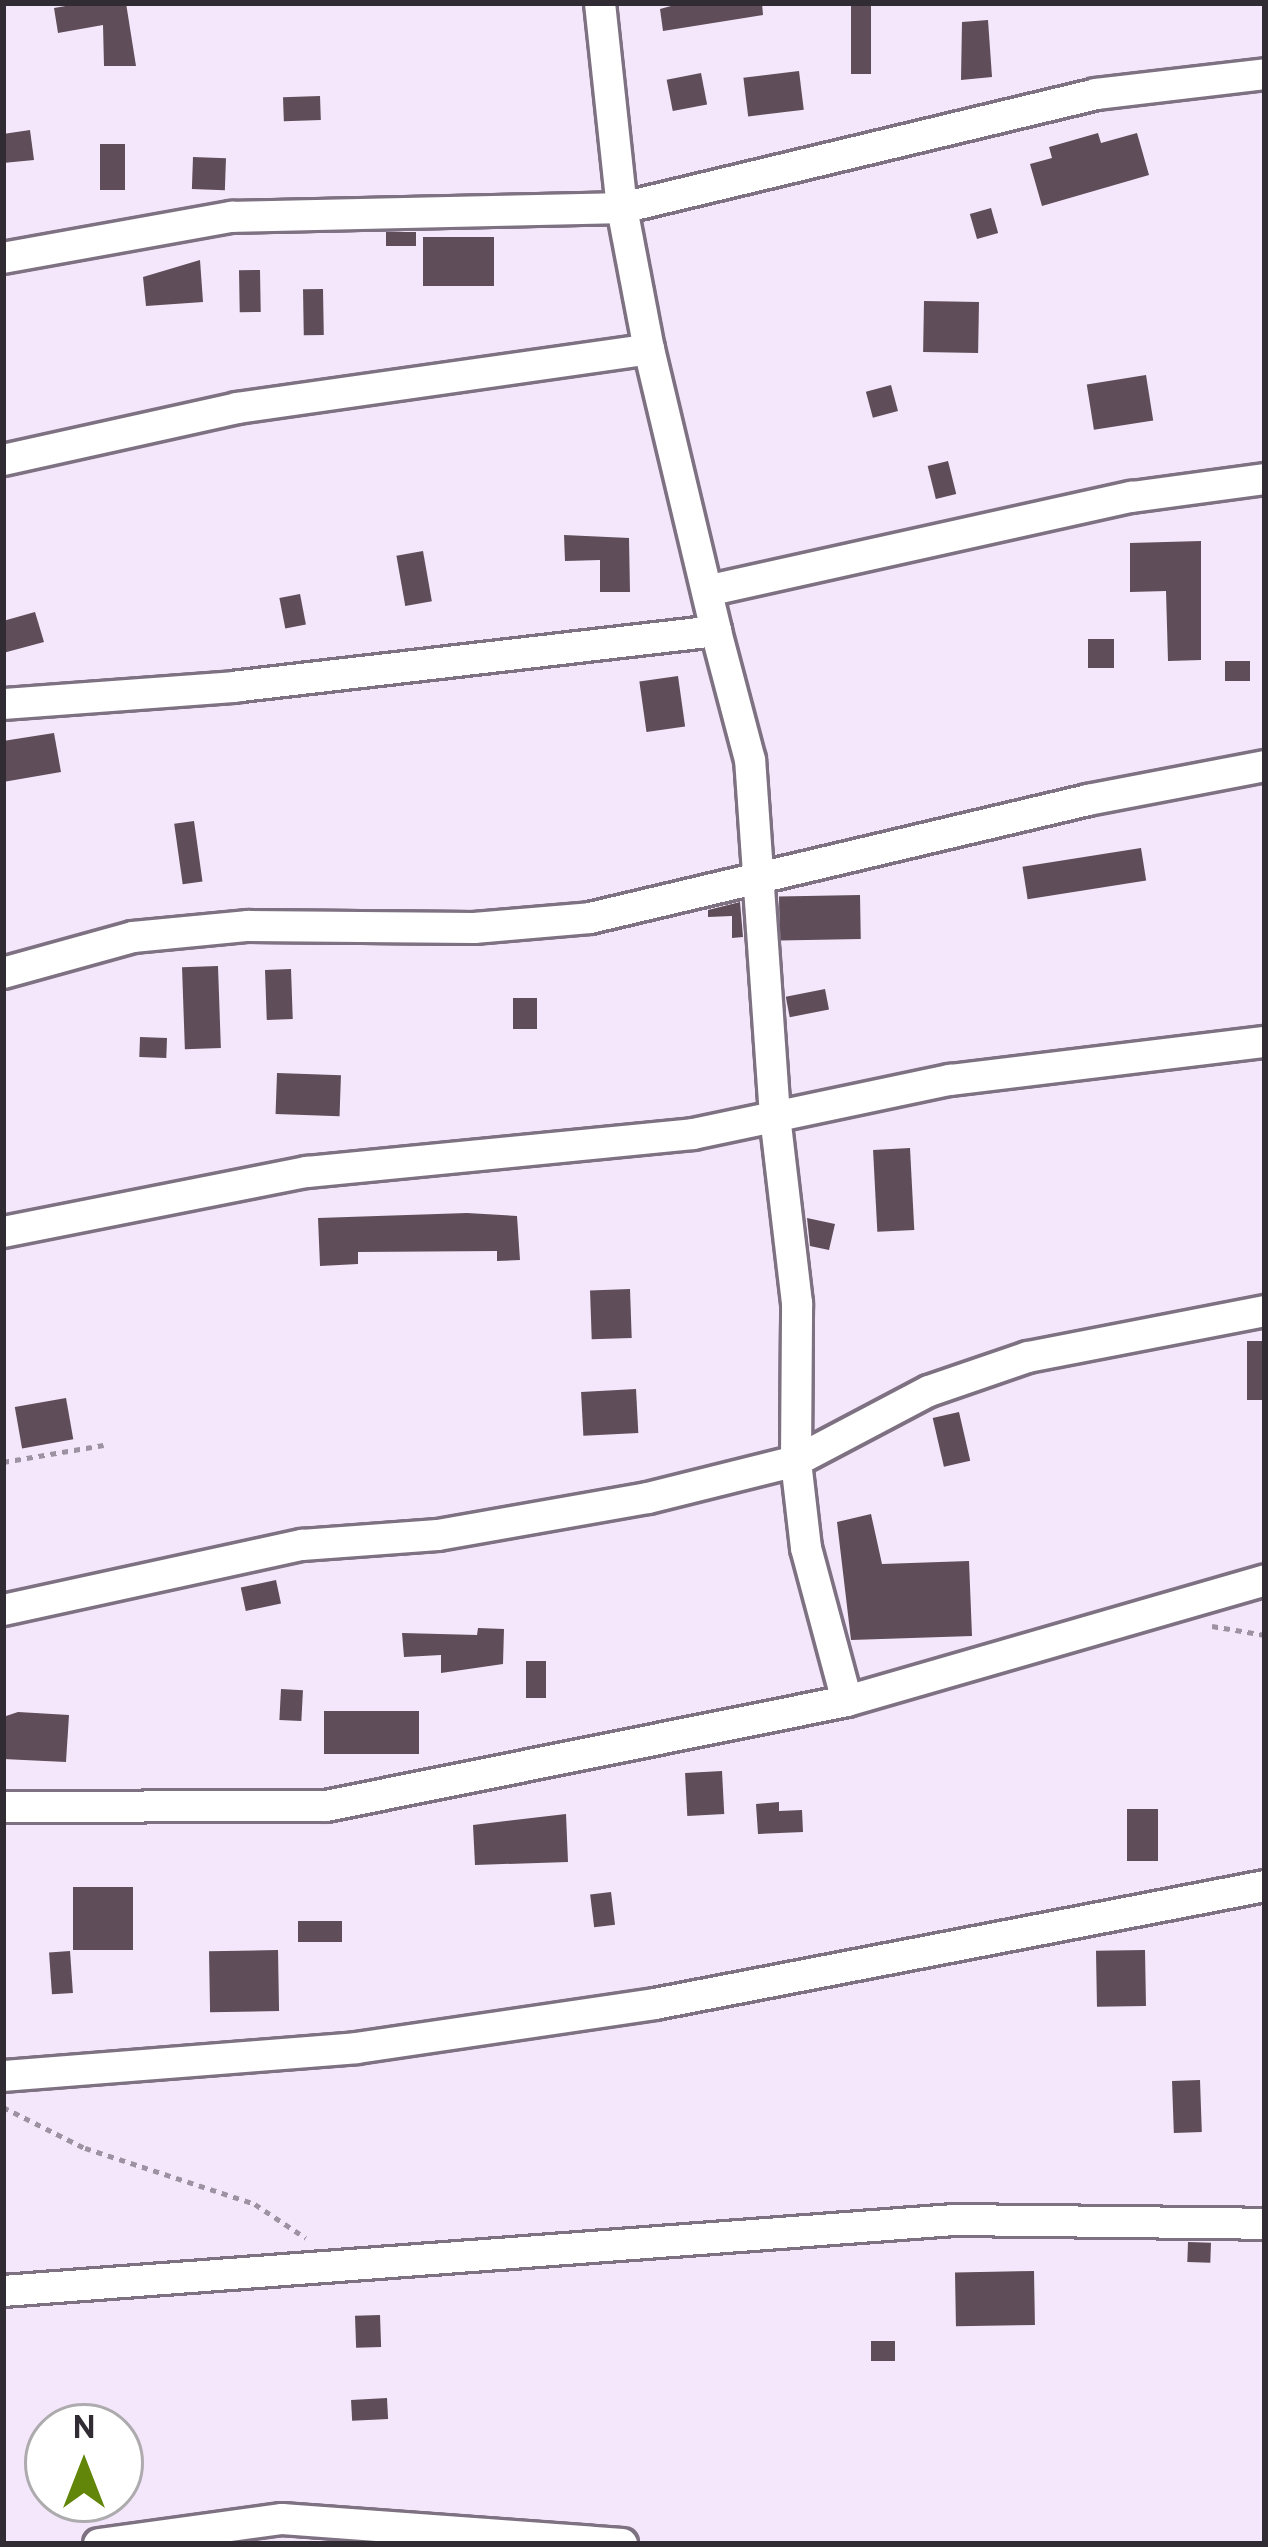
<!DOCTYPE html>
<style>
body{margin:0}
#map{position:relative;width:1268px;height:2547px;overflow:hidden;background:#f4e7fb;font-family:Overpass,sans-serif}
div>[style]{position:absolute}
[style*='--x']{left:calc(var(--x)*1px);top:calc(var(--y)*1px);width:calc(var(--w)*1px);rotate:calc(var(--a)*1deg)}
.building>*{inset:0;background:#5f4d59;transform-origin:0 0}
.path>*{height:4.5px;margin-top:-2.25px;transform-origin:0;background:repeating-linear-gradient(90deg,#9c92a1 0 6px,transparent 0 12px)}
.roads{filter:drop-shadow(3px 0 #7d7182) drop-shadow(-3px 0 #7d7182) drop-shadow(0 3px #7d7182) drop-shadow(0 -3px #7d7182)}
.minor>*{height:30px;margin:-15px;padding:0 15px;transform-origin:15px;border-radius:15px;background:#fff}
span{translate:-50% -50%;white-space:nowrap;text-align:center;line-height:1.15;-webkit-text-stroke:12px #fff;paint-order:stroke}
.frame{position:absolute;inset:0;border:6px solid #312c34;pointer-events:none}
.north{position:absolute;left:24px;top:2403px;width:120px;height:120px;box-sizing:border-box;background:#fff;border:3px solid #adabae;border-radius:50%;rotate:0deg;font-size:33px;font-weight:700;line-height:48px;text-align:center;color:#312c34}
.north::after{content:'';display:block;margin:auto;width:42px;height:54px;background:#618609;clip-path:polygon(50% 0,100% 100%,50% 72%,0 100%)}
</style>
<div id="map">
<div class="building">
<div style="clip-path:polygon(83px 3px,126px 3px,136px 66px,104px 66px,103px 25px,58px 33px,54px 8px)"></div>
<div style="clip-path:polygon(682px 3px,762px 3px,763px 15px,663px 31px,660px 9px)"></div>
<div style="left:851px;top:3px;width:20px;height:71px"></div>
<div style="clip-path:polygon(988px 20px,992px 77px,961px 80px,962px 22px)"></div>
<div style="left:799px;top:71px;width:39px;height:56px;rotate:83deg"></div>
<div style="left:701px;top:73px;width:32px;height:35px;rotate:79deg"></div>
<div style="left:320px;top:96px;width:24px;height:37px;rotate:88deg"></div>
<div style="clip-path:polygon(30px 130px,34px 160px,3px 163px,3px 134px)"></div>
<div style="clip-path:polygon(1098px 133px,1101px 143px,1137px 133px,1149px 175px,1042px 206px,1030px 164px,1052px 158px,1049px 147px)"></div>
<div style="left:100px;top:144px;width:25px;height:46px"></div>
<div style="left:193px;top:157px;width:33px;height:32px;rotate:2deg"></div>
<div style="left:991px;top:208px;width:26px;height:22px;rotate:74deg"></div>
<div style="left:416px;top:232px;width:14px;height:30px;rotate:90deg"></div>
<div style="left:494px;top:237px;width:49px;height:71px;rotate:90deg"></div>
<div style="clip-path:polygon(200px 260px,203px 302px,146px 306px,143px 277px)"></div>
<div style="left:260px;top:270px;width:42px;height:21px;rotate:89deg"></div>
<div style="left:323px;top:289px;width:46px;height:20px;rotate:89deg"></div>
<div style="left:924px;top:301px;width:55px;height:51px;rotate:1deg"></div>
<div style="left:1146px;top:375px;width:46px;height:60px;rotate:81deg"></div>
<div style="left:891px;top:385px;width:27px;height:26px;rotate:75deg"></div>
<div style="left:948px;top:461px;width:34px;height:21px;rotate:76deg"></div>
<div style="clip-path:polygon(564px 535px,629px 538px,630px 592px,600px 592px,600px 560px,565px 561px)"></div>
<div style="clip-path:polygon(1201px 541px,1201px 660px,1168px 661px,1166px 591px,1130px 592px,1130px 543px)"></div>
<div style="left:423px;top:551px;width:51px;height:27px;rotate:80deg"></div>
<div style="left:300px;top:594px;width:31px;height:21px;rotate:79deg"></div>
<div style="clip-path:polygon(35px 612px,44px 642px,3px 653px,3px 621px)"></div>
<div style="left:1114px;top:639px;width:29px;height:26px;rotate:90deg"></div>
<div style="left:1225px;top:661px;width:25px;height:20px"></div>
<div style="left:678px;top:676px;width:51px;height:39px;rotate:82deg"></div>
<div style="clip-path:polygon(54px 733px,61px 772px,3px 782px,3px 741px)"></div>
<div style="left:194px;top:821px;width:61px;height:20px;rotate:82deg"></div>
<div style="left:1141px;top:848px;width:33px;height:120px;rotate:81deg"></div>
<div style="left:860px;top:895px;width:44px;height:81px;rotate:89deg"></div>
<div style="clip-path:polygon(740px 902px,743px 937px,732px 938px,732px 916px,708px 917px,708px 910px)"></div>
<div style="left:218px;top:966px;width:82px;height:36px;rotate:88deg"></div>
<div style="left:291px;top:969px;width:50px;height:26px;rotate:88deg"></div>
<div style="left:825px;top:989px;width:21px;height:40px;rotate:79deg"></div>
<div style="left:513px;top:998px;width:24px;height:31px"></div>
<div style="left:140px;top:1037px;width:27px;height:20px;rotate:2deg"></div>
<div style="left:277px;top:1073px;width:64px;height:41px;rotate:2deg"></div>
<div style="left:910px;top:1148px;width:82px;height:37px;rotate:87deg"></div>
<div style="clip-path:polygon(467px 1213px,517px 1216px,520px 1260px,497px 1261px,497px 1251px,358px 1252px,358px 1264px,320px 1266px,318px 1218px)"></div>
<div style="clip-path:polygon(807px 1218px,835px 1224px,829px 1250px,810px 1246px)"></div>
<div style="left:630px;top:1289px;width:49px;height:40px;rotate:88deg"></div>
<div style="left:1247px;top:1341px;width:18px;height:59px"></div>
<div style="left:636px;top:1389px;width:44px;height:55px;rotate:87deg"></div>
<div style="left:66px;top:1398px;width:42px;height:52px;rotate:80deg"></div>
<div style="left:959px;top:1412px;width:50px;height:27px;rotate:77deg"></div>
<div style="clip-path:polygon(871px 1514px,882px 1564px,969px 1561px,972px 1636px,851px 1640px,837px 1522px)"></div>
<div style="left:276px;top:1580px;width:24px;height:36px;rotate:78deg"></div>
<div style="clip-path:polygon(478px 1628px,504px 1629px,503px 1664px,441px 1673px,441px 1655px,404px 1657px,402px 1633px,477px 1635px)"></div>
<div style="left:526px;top:1661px;width:20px;height:37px"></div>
<div style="left:281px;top:1689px;width:22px;height:31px;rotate:3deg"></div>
<div style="left:419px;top:1711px;width:43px;height:95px;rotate:90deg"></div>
<div style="clip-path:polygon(18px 1712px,69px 1715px,66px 1762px,3px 1759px,3px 1717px)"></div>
<div style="left:722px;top:1771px;width:43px;height:37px;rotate:87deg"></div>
<div style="clip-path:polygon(779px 1802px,779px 1811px,802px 1810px,803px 1832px,758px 1834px,756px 1804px)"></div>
<div style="left:1127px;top:1809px;width:31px;height:52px"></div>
<div style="clip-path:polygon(566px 1814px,568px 1862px,475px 1865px,473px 1825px)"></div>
<div style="left:73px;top:1887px;width:60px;height:63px"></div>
<div style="left:611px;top:1892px;width:33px;height:21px;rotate:83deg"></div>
<div style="left:342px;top:1921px;width:21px;height:44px;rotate:90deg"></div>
<div style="left:278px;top:1950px;width:61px;height:69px;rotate:89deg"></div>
<div style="left:1145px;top:1950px;width:56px;height:49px;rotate:89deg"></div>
<div style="left:70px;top:1951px;width:42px;height:21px;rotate:86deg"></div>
<div style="left:1200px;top:2080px;width:52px;height:28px;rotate:88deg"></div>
<div style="left:1188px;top:2242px;width:23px;height:20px;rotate:2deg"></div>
<div style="left:1034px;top:2271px;width:54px;height:79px;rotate:89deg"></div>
<div style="left:380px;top:2315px;width:32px;height:25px;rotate:88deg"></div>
<div style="left:895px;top:2341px;width:20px;height:24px;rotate:90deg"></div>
<div style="left:387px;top:2398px;width:21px;height:36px;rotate:87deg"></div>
</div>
<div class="path">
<div style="--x:3;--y:1462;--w:102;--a:-9.6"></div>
<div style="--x:1212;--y:1626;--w:54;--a:9.6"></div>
<div style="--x:3;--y:2107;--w:92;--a:26.6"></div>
<div style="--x:85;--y:2148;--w:179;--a:18.2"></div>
<div style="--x:255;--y:2204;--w:61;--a:33.7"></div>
</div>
<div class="roads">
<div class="minor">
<div style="--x:600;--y:3;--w:206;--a:83.9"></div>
<div style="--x:622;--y:208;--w:488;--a:-13.5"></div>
<div style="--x:1096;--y:94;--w:170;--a:-6.7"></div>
<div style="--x:3;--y:258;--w:233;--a:-10.2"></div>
<div style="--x:232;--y:217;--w:390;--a:-1.3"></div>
<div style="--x:622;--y:208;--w:144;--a:79.2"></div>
<div style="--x:3;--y:460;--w:240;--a:-12.5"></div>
<div style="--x:237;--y:408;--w:416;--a:-8.1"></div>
<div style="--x:649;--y:349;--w:290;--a:76.6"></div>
<div style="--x:716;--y:631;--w:484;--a:173.4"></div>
<div style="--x:235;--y:687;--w:233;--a:175.8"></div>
<div style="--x:711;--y:590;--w:431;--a:-12.5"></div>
<div style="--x:1132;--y:497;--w:134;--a:-7.7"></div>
<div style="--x:3;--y:973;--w:135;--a:-15.5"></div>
<div style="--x:133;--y:937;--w:116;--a:-5.5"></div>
<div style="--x:248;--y:926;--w:226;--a:0.5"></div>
<div style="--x:474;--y:928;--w:116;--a:-4.9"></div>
<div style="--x:590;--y:918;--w:512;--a:-13.33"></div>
<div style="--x:1088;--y:800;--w:180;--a:-10.9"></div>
<div style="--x:3;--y:1232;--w:310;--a:-11.2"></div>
<div style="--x:307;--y:1172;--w:388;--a:-5.6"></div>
<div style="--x:693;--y:1134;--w:263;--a:-11.9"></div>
<div style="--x:950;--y:1080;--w:317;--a:-6.9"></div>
<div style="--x:3;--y:1610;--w:306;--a:-12.3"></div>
<div style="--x:302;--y:1545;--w:136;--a:-4.2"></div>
<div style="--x:438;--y:1535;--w:213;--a:-10"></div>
<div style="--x:648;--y:1498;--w:153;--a:-14"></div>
<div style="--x:796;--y:1461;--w:150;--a:-27.8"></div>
<div style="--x:929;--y:1391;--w:105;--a:-19"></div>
<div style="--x:1028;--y:1357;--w:241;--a:-11"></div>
<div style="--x:847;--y:1701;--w:435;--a:-16.1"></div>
<div style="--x:3;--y:1807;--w:323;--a:-0.2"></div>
<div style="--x:326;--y:1806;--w:531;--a:-11.39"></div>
<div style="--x:847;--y:1701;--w:158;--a:-105"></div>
<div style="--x:806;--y:1548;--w:88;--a:-96.6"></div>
<div style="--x:796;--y:1461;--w:158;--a:-89.6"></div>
<div style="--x:797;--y:1303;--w:188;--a:-96.7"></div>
<div style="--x:775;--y:1116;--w:357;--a:-94"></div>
<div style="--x:750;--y:760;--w:133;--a:-104.8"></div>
<div style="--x:3;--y:2076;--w:355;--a:-4.5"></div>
<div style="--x:357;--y:2048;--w:301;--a:-8.4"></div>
<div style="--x:655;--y:2004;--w:621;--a:-10.95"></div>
<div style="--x:3;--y:2291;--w:954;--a:-4.27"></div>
<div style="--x:954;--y:2220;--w:311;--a:0.7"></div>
<div style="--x:99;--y:2544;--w:185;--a:-7.8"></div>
<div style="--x:282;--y:2519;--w:341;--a:4.2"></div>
</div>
</div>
<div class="frame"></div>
<div class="north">N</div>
</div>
